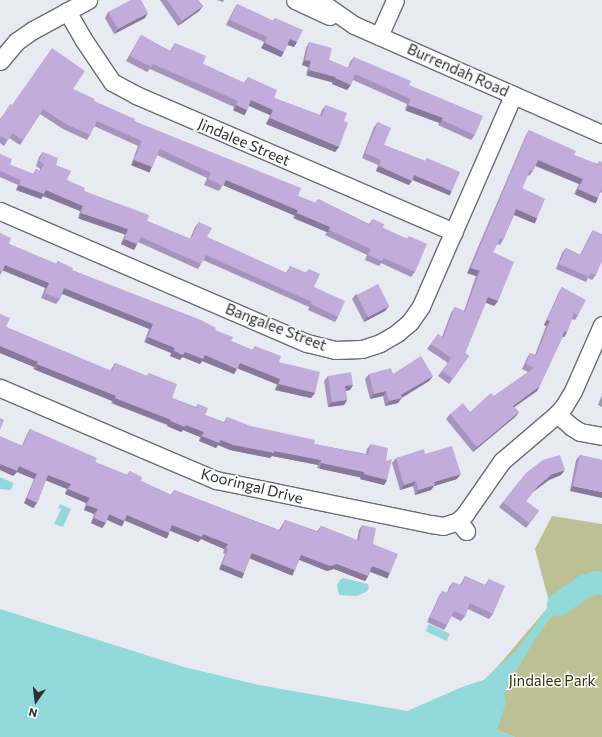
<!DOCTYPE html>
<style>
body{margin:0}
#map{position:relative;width:602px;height:737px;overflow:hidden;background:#e8eaf1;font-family:Commissioner,sans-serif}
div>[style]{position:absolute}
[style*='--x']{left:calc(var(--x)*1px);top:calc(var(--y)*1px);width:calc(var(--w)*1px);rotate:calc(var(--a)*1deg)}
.green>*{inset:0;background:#bcc095}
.water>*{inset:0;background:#92d9db;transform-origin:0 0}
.river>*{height:23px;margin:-11.5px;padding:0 11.5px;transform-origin:11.5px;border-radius:11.5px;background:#92d9db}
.roads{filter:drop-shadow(1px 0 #6c6d74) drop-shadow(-1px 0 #6c6d74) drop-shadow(0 1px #6c6d74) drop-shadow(0 -1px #6c6d74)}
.minor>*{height:17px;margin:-8.5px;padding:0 8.5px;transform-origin:8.5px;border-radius:8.5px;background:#fff}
.wall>*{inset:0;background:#a794bc}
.shaded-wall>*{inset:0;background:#887899;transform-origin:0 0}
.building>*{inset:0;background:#c2acdb;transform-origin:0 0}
span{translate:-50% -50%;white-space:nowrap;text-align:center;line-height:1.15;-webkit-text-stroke:3px #fff;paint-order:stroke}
.street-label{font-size:15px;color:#2e2f32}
.park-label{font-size:15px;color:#313308}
.north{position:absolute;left:16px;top:681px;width:40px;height:40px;-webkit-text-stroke:3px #fff;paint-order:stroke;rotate:194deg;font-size:11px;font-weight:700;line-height:16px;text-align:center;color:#2e2f32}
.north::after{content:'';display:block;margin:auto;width:14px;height:18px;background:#2e2f32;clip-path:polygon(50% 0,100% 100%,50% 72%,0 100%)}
</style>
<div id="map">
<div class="green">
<div style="clip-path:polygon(552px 516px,602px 524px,602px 737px,515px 737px,497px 730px,460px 688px,484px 680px,498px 666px,550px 605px,535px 549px)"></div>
</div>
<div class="water">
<div style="clip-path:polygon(0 477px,13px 483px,12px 488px,10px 490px,0 489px)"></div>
<div style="clip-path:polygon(60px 504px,71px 509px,63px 527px,54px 524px,61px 509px,58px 508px)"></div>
<div style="clip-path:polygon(343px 578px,368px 584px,369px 588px,366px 592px,357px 596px,339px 595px,337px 585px,340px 580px)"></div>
<div style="clip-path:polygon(584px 586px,568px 600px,550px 619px,535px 639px,507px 687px,504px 695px,506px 702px,497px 730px,515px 737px,0 737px,0 609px,184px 667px,259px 685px,407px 711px,460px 688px,484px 680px,517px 650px,550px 605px,564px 594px)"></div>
<div style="left:429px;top:624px;width:23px;height:8px;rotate:25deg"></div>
</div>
<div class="river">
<div style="--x:558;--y:604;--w:32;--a:-35"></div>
<div style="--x:584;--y:586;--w:13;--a:-18"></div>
<div style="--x:596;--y:582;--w:6;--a:9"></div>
</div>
<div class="roads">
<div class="minor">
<div style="--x:295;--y:0;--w:38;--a:25"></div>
<div style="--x:318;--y:0;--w:44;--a:34.8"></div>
<div style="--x:354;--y:25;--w:271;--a:23.7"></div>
<div style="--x:67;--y:11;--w:32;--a:60"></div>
<div style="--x:83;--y:39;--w:52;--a:56"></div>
<div style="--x:112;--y:82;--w:27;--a:28"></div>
<div style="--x:136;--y:95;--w:346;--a:23.3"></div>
<div style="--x:379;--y:36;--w:39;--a:-66"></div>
<div style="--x:0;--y:61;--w:26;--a:-50"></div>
<div style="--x:17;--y:41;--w:19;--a:-35"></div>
<div style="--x:33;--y:30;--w:63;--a:-28.6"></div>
<div style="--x:0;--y:211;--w:334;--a:23.3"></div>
<div style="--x:307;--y:343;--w:29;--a:14"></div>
<div style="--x:335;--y:350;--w:27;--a:-2"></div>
<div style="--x:362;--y:349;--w:19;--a:-18"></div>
<div style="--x:380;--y:343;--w:20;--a:-30"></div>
<div style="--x:397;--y:333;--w:17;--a:-40"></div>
<div style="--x:410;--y:322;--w:19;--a:-55"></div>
<div style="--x:421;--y:306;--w:230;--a:-66.4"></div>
<div style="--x:0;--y:388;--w:235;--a:23.1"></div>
<div style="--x:216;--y:480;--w:219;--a:11.6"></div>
<div style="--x:431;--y:524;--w:12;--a:9"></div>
<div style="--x:443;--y:526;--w:16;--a:-18"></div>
<div style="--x:458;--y:521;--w:13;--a:51"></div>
<div style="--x:557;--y:414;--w:20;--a:41"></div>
<div style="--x:572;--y:427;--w:9;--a:32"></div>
<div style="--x:580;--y:432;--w:22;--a:10"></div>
<div style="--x:458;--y:521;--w:10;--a:-45"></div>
<div style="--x:465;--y:514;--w:65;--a:-55.1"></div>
<div style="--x:502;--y:461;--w:72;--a:-40.5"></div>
<div style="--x:557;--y:414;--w:11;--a:-49"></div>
<div style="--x:564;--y:406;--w:17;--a:-59"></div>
<div style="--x:573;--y:391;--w:72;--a:-66.3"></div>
</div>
</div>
<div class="wall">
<div style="clip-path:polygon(160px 0,198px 0,203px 6px,199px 11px,178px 26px)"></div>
<div style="clip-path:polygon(217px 0,224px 0,223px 2px)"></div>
<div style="clip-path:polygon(237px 4px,273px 21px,275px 18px,297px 42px,294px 47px,287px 45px,281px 57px,261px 48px,264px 42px,226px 25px,234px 9px)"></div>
<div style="clip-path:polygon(108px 12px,145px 18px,114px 34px,105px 18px)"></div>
<div style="clip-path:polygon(141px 35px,170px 51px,175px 43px,203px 64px,244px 83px,248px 77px,274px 98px,320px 115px,322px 110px,326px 105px,344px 121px,339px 147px,335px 152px,266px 124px,270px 115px,249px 106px,247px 110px,244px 115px,233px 110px,234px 107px,150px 69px,147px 72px,126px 61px)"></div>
<div style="clip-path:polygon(309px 42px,329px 60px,348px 68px,350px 62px,354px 57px,409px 85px,475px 135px,471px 140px,438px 125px,439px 123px,405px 110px,407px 104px,353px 80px,347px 90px,332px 84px,333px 82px,306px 75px,308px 67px,302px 65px,306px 48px)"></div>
<div style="clip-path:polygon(73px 89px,94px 101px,134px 121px,298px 196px,315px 203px,318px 199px,369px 224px,373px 219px,383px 228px,407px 239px,409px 236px,415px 272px,411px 277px,381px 263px,379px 266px,365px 260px,367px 255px,325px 235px,327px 232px,293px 218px,294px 215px,223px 185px,219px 191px,204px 185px,207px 178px,157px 155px,152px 167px,149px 172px,131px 165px,138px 146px,94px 126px,90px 135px,87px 140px,63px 129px,40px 114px,20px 145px,9px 138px,4px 146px,0 143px,0 119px,12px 105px)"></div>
<div style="clip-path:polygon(378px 122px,384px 145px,425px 161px,427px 158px,449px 195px,412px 180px,409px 185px,376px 171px,378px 165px,362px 158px,374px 127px)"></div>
<div style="clip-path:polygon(529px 130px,574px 155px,597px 164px,600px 161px,602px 193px,600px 192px,598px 198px,594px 203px,574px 194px,579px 184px,535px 166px,533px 171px,529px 176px,528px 175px,522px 188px,533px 223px,514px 215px,503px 240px,500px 245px,497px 244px,493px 252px,498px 301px,494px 306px,486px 302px,465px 353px,469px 356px,449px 384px,438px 376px,448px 363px,427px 349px,438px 334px,442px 337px,451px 313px,455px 307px,464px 311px,476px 276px,467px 273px,526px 135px)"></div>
<div style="clip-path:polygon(43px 152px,56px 165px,67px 180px,84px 191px,147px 221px,190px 239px,195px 227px,199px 222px,207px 237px,286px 273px,290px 266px,306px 273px,309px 269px,314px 287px,338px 317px,335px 322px,308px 310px,309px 307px,203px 260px,198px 269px,138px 242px,134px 250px,121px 244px,125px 234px,78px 218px,80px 211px,43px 196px,41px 199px,16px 190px,18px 185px,0 177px,0 154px,10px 165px,33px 174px,36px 169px,40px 171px,40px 169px,36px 166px,39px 157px)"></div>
<div style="clip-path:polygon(593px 230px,596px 275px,592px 280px,588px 278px,586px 282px,556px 269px,562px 253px,566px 248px,580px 255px,590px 235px)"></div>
<div style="clip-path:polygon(0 233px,9px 244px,56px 264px,58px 261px,72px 270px,215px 330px,231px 341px,252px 350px,255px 346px,279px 362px,315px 393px,311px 398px,275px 390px,277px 384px,237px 368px,234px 374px,202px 361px,200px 364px,182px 357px,180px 360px,170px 356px,171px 353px,144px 342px,149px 329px,62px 294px,60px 299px,56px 304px,41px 298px,45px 288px,3px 270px,0 275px)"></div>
<div style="clip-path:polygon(562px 287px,578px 315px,575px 320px,572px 319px,567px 332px,564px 337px,563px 336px,537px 391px,514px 407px,519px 412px,515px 417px,473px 452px,446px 419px,450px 414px,470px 412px,494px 396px,528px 372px,522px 369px,527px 358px,530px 353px,535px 355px,546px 326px,544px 325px,559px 292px)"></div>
<div style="clip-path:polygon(356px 294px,389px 306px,385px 311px,364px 322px,352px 299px)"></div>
<div style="clip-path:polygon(0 314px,6px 327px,110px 371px,115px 363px,147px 376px,149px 373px,172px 398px,196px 407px,198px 404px,205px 415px,224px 422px,227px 417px,250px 426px,314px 444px,366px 454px,367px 449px,371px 444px,386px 461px,387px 480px,384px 485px,360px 479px,361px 477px,317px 468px,318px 465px,272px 456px,270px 458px,230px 450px,218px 445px,216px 448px,199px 441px,200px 437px,183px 430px,181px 432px,167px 426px,167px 425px,111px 403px,112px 401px,33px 369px,34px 367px,0 353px)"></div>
<div style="clip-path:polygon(369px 374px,393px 374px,433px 376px,429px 381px,402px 398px,398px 403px,385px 406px,383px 396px,370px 399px,365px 379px)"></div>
<div style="clip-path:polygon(328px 376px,353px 385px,350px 390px,346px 391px,347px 400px,344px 405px,328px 407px,324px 381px)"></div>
<div style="clip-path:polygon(602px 395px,602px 407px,598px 405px)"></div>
<div style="clip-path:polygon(30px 429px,95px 462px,127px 475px,130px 471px,141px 481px,171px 495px,174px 490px,279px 530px,285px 520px,317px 531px,321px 526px,357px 540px,359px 530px,362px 525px,373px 544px,387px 578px,370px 572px,368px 576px,365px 581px,334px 569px,327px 571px,299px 560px,295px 570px,291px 575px,250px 558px,244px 573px,241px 578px,219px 569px,225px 554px,223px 553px,224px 549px,201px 539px,198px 542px,170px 531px,165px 538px,125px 520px,121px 526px,107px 520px,102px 528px,91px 523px,94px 514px,84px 510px,86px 503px,65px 494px,67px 489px,46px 480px,37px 503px,33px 508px,24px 503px,34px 479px,17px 472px,13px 476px,22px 446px,27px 434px)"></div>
<div style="clip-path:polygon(425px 454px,457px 479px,434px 486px,431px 490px,415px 495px,413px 486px,400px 490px,392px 463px,396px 458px)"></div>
<div style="clip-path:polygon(580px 455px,602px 460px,570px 491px,576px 460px)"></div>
<div style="clip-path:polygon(527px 472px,561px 475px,549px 480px,533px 492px,526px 501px,539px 511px,526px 528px,499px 507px)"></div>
<div style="clip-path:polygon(465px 576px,485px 585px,489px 579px,493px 614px,489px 619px,468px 609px,465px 616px,461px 621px,451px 616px,447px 625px,444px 630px,427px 622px,439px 596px,442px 591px,447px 593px,449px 587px,453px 582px,460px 585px)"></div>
</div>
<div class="shaded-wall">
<div style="clip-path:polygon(203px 6px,199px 11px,178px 26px,182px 21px)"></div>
<div style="clip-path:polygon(148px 13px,145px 18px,114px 34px,118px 29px)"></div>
<div style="clip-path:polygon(290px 39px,297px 42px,294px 47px,286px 44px)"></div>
<div style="clip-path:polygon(265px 43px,284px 52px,281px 57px,261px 48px)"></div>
<div style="clip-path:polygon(305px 60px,311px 61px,308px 67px,302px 65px)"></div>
<div style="left:309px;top:70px;width:28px;height:6px;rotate:15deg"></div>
<div style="clip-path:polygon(335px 78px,351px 85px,347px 90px,332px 84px)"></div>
<div style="left:251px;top:100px;width:24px;height:6px;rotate:24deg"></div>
<div style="left:236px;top:105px;width:12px;height:6px;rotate:24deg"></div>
<div style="left:408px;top:105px;width:37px;height:6px;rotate:20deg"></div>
<div style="clip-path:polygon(270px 118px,339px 147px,335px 152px,266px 124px)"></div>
<div style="left:134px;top:160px;width:19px;height:6px;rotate:21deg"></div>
<div style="left:538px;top:160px;width:49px;height:6px;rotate:23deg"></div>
<div style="clip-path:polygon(379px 166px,412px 181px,409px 185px,376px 171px)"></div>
<div style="left:414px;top:175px;width:41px;height:5px;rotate:23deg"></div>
<div style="left:226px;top:180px;width:78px;height:6px;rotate:23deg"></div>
<div style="clip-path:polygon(19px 185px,46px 190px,83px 206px,80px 211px,43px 196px,41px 199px,16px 190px)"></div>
<div style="left:578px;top:189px;width:22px;height:6px;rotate:24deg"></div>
<div style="left:516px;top:209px;width:23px;height:6px;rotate:23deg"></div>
<div style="left:81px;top:213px;width:50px;height:6px;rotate:19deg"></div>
<div style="left:297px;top:213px;width:36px;height:6px;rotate:23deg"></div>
<div style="clip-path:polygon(124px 239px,137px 244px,134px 250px,121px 244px)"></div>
<div style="left:5px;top:265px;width:48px;height:6px;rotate:22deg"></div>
<div style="clip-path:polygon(471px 268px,480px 271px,476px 276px,467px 273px)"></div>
<div style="left:64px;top:288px;width:96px;height:6px;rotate:22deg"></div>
<div style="clip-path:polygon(488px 297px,498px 301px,494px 306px,484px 302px)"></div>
<div style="clip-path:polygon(389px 306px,385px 311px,364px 322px,367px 317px)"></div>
<div style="clip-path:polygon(547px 320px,550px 321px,546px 326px,544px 325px)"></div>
<div style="left:565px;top:331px;width:2px;height:6px;rotate:27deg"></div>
<div style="left:148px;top:337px;width:29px;height:6px;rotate:22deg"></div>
<div style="clip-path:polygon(0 346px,38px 362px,34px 367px,0 353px)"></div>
<div style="clip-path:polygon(174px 351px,185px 352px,205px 355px,237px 369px,234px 374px,202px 361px,200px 364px,182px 357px,180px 360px,170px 356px)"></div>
<div style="left:240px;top:363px;width:43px;height:6px;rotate:22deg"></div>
<div style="left:37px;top:364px;width:85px;height:6px;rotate:22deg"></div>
<div style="clip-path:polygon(433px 376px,429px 381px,401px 398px,398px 403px,385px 406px,389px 401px,401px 395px)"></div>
<div style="clip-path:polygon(279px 384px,315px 393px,311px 398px,275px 390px)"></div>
<div style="clip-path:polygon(353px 385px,350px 390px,341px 392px,345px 386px)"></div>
<div style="clip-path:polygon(540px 386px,537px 391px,509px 411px,513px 406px)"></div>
<div style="clip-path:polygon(386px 391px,383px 396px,370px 399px,374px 394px)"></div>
<div style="left:115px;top:398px;width:60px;height:6px;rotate:21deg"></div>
<div style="clip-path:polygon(347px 400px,344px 405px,328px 407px,332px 402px)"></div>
<div style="clip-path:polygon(519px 412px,515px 417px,473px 452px,477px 447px)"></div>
<div style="clip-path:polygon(170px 421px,186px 425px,204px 432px,200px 437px,183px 430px,181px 432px,167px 426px)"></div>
<div style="clip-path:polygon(202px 436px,274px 451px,321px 460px,318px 465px,272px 456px,270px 458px,230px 450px,218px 445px,216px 448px,199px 441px)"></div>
<div style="left:321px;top:463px;width:44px;height:6px;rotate:12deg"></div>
<div style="clip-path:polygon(0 464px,19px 466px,37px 474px,34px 479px,17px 472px,13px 476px,0 470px)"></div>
<div style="clip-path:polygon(565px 470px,561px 475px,549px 480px,533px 492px,522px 506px,537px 487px,552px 474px)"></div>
<div style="clip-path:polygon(364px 474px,387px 480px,384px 485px,360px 479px)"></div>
<div style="clip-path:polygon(461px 474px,457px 479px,434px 486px,431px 490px,415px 495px,419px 490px,434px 482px)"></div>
<div style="clip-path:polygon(48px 475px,71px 484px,67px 489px,45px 480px)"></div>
<div style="clip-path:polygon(416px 481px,413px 486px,400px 490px,404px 485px)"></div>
<div style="clip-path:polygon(573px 486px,602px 492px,602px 498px,570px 491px)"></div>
<div style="clip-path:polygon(68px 489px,90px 498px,86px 503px,65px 494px)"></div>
<div style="clip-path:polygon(27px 498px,37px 503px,33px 508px,24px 503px)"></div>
<div style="clip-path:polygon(87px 505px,98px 509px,94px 514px,84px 510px)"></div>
<div style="left:109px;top:514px;width:17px;height:6px;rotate:25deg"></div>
<div style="left:127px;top:515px;width:46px;height:6px;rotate:23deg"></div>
<div style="clip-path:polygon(94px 518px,106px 523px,102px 528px,91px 523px)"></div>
<div style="clip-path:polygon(172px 525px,203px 534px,228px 544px,224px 549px,201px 539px,198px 542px,169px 530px)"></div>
<div style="left:252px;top:553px;width:46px;height:6px;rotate:22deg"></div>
<div style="clip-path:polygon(301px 555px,337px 564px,368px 576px,365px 581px,334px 569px,327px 571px,298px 559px)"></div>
<div style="left:222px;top:564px;width:24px;height:6px;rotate:22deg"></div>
<div style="left:372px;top:566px;width:19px;height:6px;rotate:21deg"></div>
</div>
<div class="building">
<div style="clip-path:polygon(131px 0,141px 0,148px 13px,118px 29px,108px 12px)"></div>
<div style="clip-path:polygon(167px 0,198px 0,203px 6px,182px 21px)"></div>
<div style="clip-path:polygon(237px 4px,274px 21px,275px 18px,303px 30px,297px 42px,290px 39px,284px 52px,265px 43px,267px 37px,230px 20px)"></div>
<div style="clip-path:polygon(141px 35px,171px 52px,175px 43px,206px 56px,203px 64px,245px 83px,248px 77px,277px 90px,274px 98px,322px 116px,326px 105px,347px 113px,344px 121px,348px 123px,339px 147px,270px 118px,273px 110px,251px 100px,247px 110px,236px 105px,238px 101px,153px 64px,151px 67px,130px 56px)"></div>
<div style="clip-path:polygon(309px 42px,332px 48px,329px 60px,349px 68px,354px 57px,411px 81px,409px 85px,483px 116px,475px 135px,442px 120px,443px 118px,408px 105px,411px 99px,355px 74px,351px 85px,335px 78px,336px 77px,309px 70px,311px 61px,305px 60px)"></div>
<div style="clip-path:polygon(52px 48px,85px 71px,73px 89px,95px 99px,94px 101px,135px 119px,134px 121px,301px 188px,298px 196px,316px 203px,318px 199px,370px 225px,373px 219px,384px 224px,383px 228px,407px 239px,409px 236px,427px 244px,415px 272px,384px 258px,382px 261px,368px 255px,371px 249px,329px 230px,330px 227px,297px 213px,298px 210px,226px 180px,223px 186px,208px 179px,211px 173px,160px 149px,152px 167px,134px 160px,142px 141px,97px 121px,90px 135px,66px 124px,43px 109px,23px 140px,12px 133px,8px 140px,0 136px,0 120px,10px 104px,12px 105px)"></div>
<div style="clip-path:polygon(378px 122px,391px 128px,384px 145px,425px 161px,427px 158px,460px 172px,452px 191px,414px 175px,412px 181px,379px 166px,381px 160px,365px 153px)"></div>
<div style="clip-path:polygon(529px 130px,576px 151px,574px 155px,598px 165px,600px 161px,602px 162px,602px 187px,598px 198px,578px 189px,583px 179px,538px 160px,533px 171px,530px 170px,522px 188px,545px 199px,537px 218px,516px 209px,503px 240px,500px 238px,493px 252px,514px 262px,498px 301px,488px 297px,465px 353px,469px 356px,453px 379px,442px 371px,451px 358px,431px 344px,438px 334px,443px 338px,455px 307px,465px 312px,480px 271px,471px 268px)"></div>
<div style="clip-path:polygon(43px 152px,58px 158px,56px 165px,71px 171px,67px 180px,85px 188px,84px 191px,149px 215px,147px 221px,191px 239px,199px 222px,212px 228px,207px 237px,287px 273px,290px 266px,307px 273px,309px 269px,320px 274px,314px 287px,345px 301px,338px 317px,311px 304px,312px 302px,206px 255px,201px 264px,141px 237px,137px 244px,124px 239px,128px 229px,81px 213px,83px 206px,46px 190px,44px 194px,19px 185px,21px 180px,0 171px,0 154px,12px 159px,10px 165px,34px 174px,36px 169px,40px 171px,44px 164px,39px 161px)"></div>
<div style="clip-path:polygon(593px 230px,602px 234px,602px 261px,596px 275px,591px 273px,589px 277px,559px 264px,566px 248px,581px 255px)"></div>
<div style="clip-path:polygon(0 233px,11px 238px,9px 244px,57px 264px,58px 261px,73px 268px,72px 270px,201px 320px,216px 328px,215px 330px,233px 337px,231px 341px,253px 350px,255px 346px,281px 356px,279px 362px,320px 372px,315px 393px,279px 384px,280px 379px,240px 363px,237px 369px,205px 355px,203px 359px,185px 352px,183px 355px,174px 351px,175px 348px,148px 337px,153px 324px,64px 288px,60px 299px,45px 293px,49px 283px,5px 265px,2px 272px,0 271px)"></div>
<div style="left:378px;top:284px;width:25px;height:24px;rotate:63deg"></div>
<div style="clip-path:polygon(562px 287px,586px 300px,578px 315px,574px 313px,567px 332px,565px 331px,540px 386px,513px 406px,519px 412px,477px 447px,450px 414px,463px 403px,470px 412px,491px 393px,494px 396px,534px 368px,526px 364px,530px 353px,536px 356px,550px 321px,547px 320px)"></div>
<div style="clip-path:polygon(0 314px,10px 318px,6px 327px,112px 371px,115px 363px,147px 376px,149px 373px,177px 384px,172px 398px,197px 408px,198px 404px,208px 408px,205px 415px,225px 423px,227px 417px,250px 426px,315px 440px,314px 444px,368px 455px,371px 444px,388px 448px,386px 461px,392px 459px,387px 480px,364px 474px,364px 472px,321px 463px,321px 460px,274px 451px,274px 453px,233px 445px,221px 440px,219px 443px,202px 436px,204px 432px,186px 425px,185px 427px,170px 421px,171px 420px,115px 398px,116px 396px,37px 364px,38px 362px,0 346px)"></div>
<div style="clip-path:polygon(421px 356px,433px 376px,401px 395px,402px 398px,389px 401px,386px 391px,374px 394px,369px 374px,391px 368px,393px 374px)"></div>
<div style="clip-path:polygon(351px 372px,353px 385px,345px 386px,347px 400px,332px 402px,328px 376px)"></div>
<div style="clip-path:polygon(0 418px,4px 420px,0 430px)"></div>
<div style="clip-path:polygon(30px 429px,97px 458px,95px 462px,128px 475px,130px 471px,142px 477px,141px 481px,172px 495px,174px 490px,280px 531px,285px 520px,318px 532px,321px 526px,359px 541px,362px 525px,376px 528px,373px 544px,398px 554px,390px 573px,372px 566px,368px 576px,337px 564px,330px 566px,301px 555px,295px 570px,252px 553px,244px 573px,222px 564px,228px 549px,226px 548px,228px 544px,203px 534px,202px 537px,172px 525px,169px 533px,127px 515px,124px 521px,109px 514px,106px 523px,94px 518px,98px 509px,87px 505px,90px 498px,68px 489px,71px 484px,48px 475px,37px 503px,27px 498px,37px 474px,19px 466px,17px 471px,0 464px,0 436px,23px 446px)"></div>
<div style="clip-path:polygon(452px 446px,461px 474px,434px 482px,435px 485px,419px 490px,416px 481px,404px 485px,396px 458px,424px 449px,425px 454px)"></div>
<div style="clip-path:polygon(560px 455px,565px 470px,552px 474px,537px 487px,526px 501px,539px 511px,529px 523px,503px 502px,527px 472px,543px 460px)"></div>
<div style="clip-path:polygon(580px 455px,602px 460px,602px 492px,573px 486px)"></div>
<div style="clip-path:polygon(465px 576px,486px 586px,489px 579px,505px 586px,493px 614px,470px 603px,465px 616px,454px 611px,447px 625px,430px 617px,442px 591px,448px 593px,453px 582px,461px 586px)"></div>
</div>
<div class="street-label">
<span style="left:458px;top:70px;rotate:24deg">Burrendah Road</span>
<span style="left:244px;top:142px;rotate:23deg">Jindalee Street</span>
<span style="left:276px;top:327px;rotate:21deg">Bangalee Street</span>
<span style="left:252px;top:486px;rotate:14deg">Kooringal Drive</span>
</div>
<div class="park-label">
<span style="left:552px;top:681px">Jindalee Park</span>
</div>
<div class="north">N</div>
</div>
